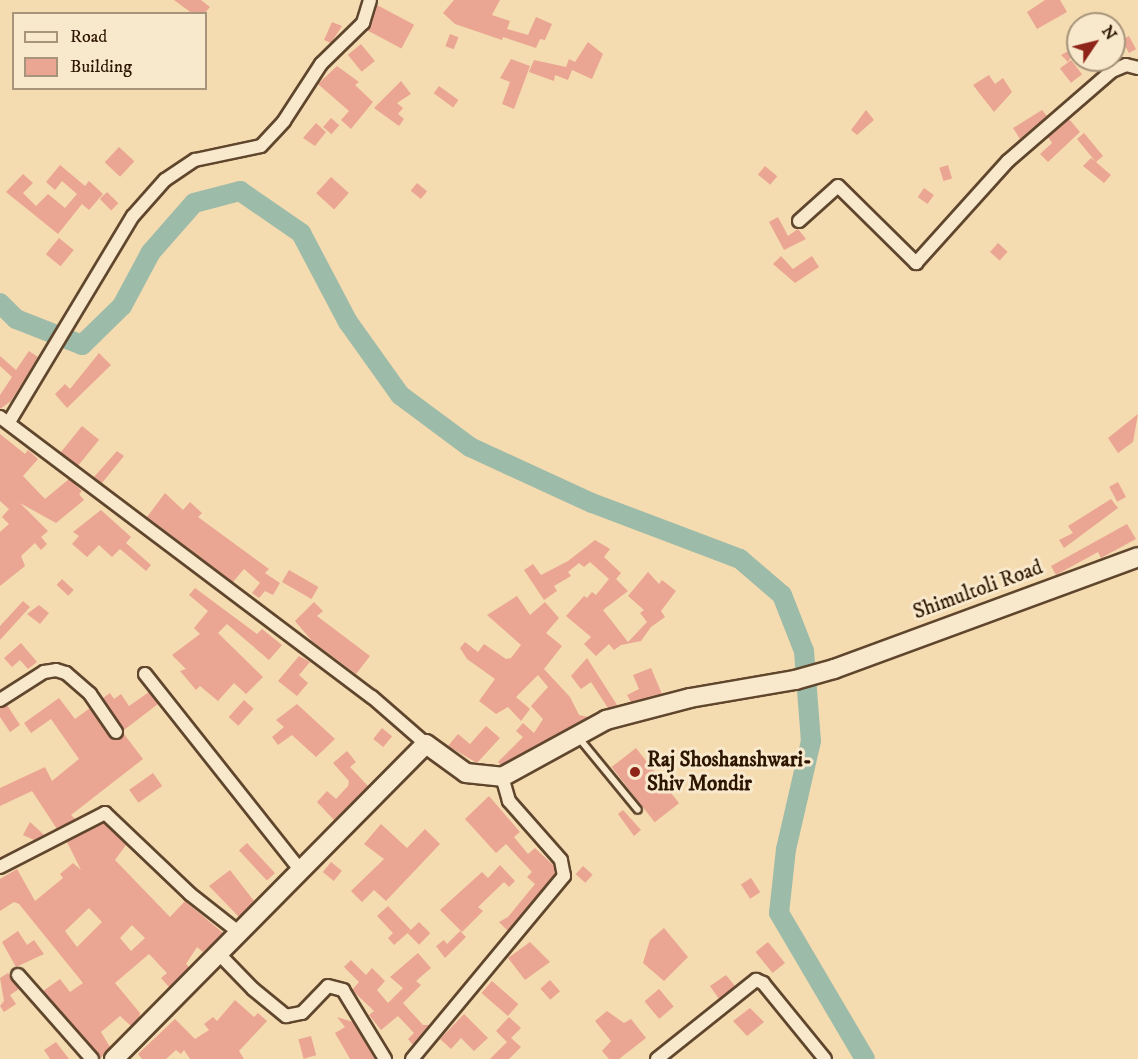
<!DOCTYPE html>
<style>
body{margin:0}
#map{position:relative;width:1138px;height:1059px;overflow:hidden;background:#f5dbb0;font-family:"IM FELL DW Pica",serif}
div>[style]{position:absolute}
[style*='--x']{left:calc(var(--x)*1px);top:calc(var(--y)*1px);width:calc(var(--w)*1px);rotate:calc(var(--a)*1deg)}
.river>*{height:20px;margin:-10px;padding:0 10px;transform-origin:10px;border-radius:10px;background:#9cbba9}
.building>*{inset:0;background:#eaa693;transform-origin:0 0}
.roads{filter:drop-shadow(2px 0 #5f462d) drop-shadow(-2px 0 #5f462d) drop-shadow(0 2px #5f462d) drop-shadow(0 -2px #5f462d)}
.lane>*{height:6px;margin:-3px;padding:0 3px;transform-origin:3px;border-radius:3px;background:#f8e8cc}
.street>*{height:12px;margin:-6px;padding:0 6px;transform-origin:6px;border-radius:6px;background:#f8e8cc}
.secondary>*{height:18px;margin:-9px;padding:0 9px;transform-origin:9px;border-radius:9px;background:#f8e8cc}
.dots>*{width:16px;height:16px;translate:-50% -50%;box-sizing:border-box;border:3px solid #f8e8cc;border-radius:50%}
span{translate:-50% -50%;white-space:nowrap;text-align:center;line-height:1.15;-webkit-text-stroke:6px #f8e8cc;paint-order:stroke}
.street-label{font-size:21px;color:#2d1501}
.poi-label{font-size:21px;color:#2d1501;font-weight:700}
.left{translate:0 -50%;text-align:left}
.legend{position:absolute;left:12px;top:12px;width:195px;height:78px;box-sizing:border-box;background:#f8e8cc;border:2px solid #a7947b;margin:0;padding:8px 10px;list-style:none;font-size:18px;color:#2d1501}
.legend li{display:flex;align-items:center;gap:12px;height:30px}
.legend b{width:30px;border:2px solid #a7947b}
.north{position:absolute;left:1066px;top:12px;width:60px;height:60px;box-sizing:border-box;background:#f8e8cc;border:2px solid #a7947b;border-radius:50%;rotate:55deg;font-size:16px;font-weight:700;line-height:24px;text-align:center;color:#2d1501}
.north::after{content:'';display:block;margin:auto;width:21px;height:27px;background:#8f2418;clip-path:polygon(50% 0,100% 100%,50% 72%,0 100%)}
</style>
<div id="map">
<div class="river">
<div style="--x:0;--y:303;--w:23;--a:45"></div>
<div style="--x:16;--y:319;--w:71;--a:21.5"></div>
<div style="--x:82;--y:345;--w:56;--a:-44.3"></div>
<div style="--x:122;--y:306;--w:61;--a:-61.8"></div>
<div style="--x:151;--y:252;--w:65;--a:-48.7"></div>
<div style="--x:194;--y:203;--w:48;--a:-14.6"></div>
<div style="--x:240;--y:191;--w:74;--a:34.5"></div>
<div style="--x:301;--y:233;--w:101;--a:62.2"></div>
<div style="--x:348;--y:322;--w:90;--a:54.5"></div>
<div style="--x:400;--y:395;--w:87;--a:36.6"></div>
<div style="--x:470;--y:447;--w:134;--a:24.7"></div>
<div style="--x:592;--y:503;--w:158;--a:20.7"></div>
<div style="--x:740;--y:559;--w:55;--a:40.6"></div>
<div style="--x:782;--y:595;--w:60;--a:68.6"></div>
<div style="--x:804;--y:651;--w:90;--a:85.6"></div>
<div style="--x:811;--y:741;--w:111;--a:103"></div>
<div style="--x:786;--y:849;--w:64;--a:96.2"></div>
<div style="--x:779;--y:913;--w:169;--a:59.5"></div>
</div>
<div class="building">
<div style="clip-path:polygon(174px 0,201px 0,210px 7px,204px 14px,193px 14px)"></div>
<div style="clip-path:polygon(454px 0,500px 0,492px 15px,510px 21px,507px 29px,528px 35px,536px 17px,552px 24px,545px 40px,540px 39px,536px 48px,503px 37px,502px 40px,455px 24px,443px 13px)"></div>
<div style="clip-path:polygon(1045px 0,1060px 0,1067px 12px,1037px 29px,1027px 12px)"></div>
<div style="left:377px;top:5px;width:42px;height:27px;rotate:28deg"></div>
<div style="clip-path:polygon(332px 22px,342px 26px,331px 43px,324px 40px)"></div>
<div style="left:450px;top:34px;width:9px;height:13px;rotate:21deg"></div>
<div style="left:1129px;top:36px;width:15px;height:8px;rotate:62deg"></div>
<div style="clip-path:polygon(588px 42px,603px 54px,592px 79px,572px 70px,568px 80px,555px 75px,554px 81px,529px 72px,534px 60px,566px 67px,569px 59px,575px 62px)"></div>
<div style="left:361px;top:44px;width:22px;height:17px;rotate:51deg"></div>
<div style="clip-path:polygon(1078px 46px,1068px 62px,1061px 55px)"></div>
<div style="clip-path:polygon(511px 59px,530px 66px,514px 109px,502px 104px,510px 82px,500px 78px)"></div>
<div style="left:1071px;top:60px;width:18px;height:14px;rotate:52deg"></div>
<div style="clip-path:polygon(337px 66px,359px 82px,355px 85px,373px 102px,351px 129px,341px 120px,349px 111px,318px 84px)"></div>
<div style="clip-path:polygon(989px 75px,995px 84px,1003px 78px,1012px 92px,994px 112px,973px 85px)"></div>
<div style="clip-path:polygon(401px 81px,411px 94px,397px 103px,403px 108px,398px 114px,404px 119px,399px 126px,374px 108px)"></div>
<div style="left:439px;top:86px;width:24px;height:9px;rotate:36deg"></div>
<div style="clip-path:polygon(866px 110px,874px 120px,857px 135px,851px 130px)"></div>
<div style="clip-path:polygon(1042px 110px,1047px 116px,1020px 139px,1013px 128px)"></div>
<div style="left:331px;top:118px;width:11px;height:12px;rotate:41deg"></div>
<div style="clip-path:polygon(1069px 119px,1080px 132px,1048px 162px,1040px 154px,1052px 143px,1048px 137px)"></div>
<div style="clip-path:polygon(316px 123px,326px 132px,315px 146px,303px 138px)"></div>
<div style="clip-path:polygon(1084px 133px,1103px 156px,1096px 162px,1111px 175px,1104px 183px,1083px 166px,1091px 158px,1095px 161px,1077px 139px)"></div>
<div style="left:119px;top:147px;width:21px;height:21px;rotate:43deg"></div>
<div style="clip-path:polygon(60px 165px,85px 186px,89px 181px,103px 194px,89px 210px,82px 204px,58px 234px,6px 192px,23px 174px,33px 183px,23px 193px,36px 206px,48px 194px,65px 208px,77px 194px,62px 181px,55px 190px,46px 182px)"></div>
<div style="left:948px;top:165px;width:14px;height:9px;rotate:73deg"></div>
<div style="left:765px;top:166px;width:16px;height:11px;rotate:40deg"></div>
<div style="left:331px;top:177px;width:24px;height:22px;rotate:42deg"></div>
<div style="left:417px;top:183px;width:13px;height:10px;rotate:39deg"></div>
<div style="left:924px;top:188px;width:12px;height:11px;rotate:35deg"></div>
<div style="left:107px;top:192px;width:16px;height:10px;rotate:45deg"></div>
<div style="clip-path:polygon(778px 217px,788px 236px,798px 229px,806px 239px,784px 250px,769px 222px)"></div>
<div style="left:59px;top:238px;width:19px;height:21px;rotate:39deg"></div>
<div style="left:998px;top:243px;width:13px;height:12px;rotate:42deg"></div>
<div style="clip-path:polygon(781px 256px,793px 269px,812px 256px,819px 267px,795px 283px,773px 264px)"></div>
<div style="clip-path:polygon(29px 351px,38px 357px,11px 401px,0 409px,0 395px,12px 377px,0 366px,0 356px,16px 370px)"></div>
<div style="clip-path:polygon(99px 353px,111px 365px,67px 408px,55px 394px,65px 384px,70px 389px)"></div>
<div style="clip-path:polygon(1138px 414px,1133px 442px,1118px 453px,1108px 438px)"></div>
<div style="left:82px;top:426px;width:22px;height:34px;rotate:39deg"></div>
<div style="clip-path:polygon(0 434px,25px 454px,28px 450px,38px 459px,23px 476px,45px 499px,69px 479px,82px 491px,79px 494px,84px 500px,56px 523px,20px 503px,48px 531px,41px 537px,47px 544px,41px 550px,35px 543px,21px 556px,25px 566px,0 586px,0 532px,9px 524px,2px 517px,9px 509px,0 501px)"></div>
<div style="clip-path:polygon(117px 451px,124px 456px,102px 483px,94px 477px)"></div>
<div style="left:1118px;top:482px;width:17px;height:10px;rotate:62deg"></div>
<div style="clip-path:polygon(165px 493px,183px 510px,190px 502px,202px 513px,198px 517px,269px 569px,265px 573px,280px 583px,273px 595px,265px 591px,259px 598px,252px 593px,260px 583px,244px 569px,233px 582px,147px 517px)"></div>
<div style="clip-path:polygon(1111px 499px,1118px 508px,1064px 548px,1059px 540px,1073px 533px,1068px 526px)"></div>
<div style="clip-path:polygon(101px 510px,131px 537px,126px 543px,151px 565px,146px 571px,120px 549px,112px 557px,99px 545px,87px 557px,72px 544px,79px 536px,73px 532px)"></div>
<div style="clip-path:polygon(1127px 524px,1136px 539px,1101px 558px,1098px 552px,1056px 575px,1051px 566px)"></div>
<div style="clip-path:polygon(595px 540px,610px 549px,604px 557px,621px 573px,616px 579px,628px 591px,603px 610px,628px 642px,647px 622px,640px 613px,644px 610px,628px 596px,648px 572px,659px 584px,662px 580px,676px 591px,661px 611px,665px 617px,651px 627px,641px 641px,621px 645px,614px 650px,609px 644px,596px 656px,584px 644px,591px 637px,566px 616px,584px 596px,587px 598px,592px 592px,596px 595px,609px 579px,590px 562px,584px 567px,579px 563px,568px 572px,571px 576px,554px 586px,557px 591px,544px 600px,524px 570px,533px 564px,541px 575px,568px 561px)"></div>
<div style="left:289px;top:570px;width:34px;height:14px;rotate:30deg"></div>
<div style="left:62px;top:579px;width:16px;height:8px;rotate:43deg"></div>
<div style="clip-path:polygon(195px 588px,257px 634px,262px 629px,282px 645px,269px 660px,227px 624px,218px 633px,263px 677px,246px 694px,234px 683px,218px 701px,200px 686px,196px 690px,180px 671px,186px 669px,172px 655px,200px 634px,194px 628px,208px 611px,189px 595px)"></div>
<div style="clip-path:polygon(517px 596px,530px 615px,545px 602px,559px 618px,546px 633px,562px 646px,544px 669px,570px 697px,579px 715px,588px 717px,501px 765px,498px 762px,523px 737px,516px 731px,523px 723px,534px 733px,543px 719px,531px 706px,548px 687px,538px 675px,516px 697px,530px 709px,521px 721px,508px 707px,496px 714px,479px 701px,495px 679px,467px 659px,460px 648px,465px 642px,478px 652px,484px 644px,506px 659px,511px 658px,521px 645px,487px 615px)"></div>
<div style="clip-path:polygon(23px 601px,30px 607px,0 640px,0 626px)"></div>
<div style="clip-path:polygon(314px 602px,323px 611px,317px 616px,370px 656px,356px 674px,312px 641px,295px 621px)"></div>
<div style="clip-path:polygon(39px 605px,49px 613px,40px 624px,27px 614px)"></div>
<div style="clip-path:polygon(21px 643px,37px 662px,28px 669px,20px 660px,12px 667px,4px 658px)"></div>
<div style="clip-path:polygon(299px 656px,310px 662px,299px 675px,308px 683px,297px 696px,278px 681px)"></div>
<div style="clip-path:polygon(587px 658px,617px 705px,608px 708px,591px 682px,581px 689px,571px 676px)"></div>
<div style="clip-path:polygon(651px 668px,662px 694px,631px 702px,627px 695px,639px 689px,633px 675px)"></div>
<div style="clip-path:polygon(149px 692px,158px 704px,124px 730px,103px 698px,110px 693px,114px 699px,121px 694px,129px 706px)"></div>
<div style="clip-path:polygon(59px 698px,75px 719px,90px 708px,110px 737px,117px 740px,124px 734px,143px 759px,71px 815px,75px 819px,57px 829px,32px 791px,0 806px,0 788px,45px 767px,52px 781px,79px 759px,51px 719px,31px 733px,24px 723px)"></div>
<div style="left:244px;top:700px;width:13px;height:23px;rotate:42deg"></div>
<div style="clip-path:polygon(297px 704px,335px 739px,316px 757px,292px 735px,278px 745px,272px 737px,284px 727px,276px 720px)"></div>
<div style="clip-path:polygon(7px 705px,20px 725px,10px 732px,0 717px,0 708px)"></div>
<div style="clip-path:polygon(486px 726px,500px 738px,477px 763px,448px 746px,458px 734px,470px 744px)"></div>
<div style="left:382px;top:728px;width:13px;height:14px;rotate:39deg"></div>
<div style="left:636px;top:748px;width:70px;height:31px;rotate:52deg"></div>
<div style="clip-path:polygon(347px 751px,356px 762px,350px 767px,368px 786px,334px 820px,317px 802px,327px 791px,336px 799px,348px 786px,349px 781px,333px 763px)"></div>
<div style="left:153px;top:773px;width:16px;height:29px;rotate:55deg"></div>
<div style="clip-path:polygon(489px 796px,520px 832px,514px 837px,528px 854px,535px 848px,554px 866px,555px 874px,508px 931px,499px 922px,508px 917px,535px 884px,527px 877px,532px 872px,506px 844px,496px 853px,465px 819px)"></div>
<div style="clip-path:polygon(623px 810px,641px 830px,634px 836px,618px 814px)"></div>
<div style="clip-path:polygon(30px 822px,41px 832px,44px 835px,34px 840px,23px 835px)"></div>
<div style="clip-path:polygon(evenodd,104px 823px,126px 845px,115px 860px,170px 917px,185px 901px,223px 933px,203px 952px,197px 947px,186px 964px,189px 967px,169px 987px,161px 978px,167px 973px,149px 954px,115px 983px,140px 1013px,139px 1018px,131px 1026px,120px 1016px,101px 1032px,110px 1047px,101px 1058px,43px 991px,60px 979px,70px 992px,83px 983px,19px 904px,14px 902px,0 911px,0 879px,17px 869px,35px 901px,63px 878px,60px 874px,73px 863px,81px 870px,67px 842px,104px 823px,89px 908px,102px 922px,77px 947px,65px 931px,89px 908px,104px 823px,132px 925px,145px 938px,131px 951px,120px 938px,132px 925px)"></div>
<div style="clip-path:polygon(381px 824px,407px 848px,425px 829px,440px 844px,386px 901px,374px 890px,362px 902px,351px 891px,384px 859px,364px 844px)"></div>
<div style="left:247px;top:843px;width:41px;height:11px;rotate:47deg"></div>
<div style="left:331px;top:862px;width:14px;height:13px;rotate:39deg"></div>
<div style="clip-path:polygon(500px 865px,515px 881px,509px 887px,504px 882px,478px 907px,483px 911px,462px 932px,440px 910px,482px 872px,488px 878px)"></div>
<div style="left:583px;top:866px;width:13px;height:11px;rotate:42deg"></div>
<div style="clip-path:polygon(230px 870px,254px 901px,239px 917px,209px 886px)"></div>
<div style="left:751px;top:878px;width:17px;height:12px;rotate:57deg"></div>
<div style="clip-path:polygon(388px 906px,411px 930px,394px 945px,388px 938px,393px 933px,377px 916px)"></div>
<div style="left:419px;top:922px;width:16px;height:16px;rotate:45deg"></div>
<div style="clip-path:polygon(664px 928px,688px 957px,664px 981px,643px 963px,650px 940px)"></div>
<div style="clip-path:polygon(18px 931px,27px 945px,34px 940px,44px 954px,16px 967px,2px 942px)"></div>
<div style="clip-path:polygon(460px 931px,466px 937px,445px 958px,436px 946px,444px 940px,447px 944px)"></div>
<div style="clip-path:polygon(530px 942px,550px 962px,525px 980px,508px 958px)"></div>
<div style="left:768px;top:942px;width:27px;height:16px;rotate:51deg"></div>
<div style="clip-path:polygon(418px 953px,431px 968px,416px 981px,421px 985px,403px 1003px,423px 1025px,430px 1025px,413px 1045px,408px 1039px,414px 1033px,398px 1016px,381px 1030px,369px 1015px,374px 1011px,352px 990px,359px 982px,344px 967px,351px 960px,366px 975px,372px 968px,385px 981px,377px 990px,388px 1003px,403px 988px,390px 977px)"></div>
<div style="clip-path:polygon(8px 973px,19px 989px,10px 995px,16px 1004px,4px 1012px,0 1006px,4px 1001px,0 978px)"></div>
<div style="clip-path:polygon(726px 975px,735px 986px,719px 999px,710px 986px)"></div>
<div style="left:550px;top:980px;width:15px;height:13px;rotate:48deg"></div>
<div style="left:492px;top:981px;width:35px;height:16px;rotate:41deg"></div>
<div style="left:659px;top:989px;width:23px;height:19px;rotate:50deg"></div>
<div style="clip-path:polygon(235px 1000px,254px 1017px,258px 1013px,267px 1021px,239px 1051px,244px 1059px,190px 1059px,184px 1050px,181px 1054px,176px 1050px,166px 1059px,142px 1059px,138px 1054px,175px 1019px,195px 1039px,209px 1030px,204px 1024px,213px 1017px,217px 1021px)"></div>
<div style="clip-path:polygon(750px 1008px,764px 1022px,747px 1036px,733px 1021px)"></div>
<div style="clip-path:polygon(607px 1011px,624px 1023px,631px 1019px,646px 1038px,619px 1059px,609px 1059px,602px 1051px,611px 1041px,595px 1021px)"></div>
<div style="clip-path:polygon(464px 1014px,488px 1038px,474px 1051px,461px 1038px,451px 1049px,440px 1039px)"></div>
<div style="clip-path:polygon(337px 1017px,353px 1022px,375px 1059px,350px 1059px,335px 1033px,345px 1027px)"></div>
<div style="clip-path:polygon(509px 1017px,521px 1028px,511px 1038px,521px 1047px,509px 1059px,490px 1059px,507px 1042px,496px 1031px)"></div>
<div style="left:311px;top:1036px;width:20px;height:13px;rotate:75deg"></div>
<div style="clip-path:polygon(56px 1042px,69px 1059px,50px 1059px,44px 1050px)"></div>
</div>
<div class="roads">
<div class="lane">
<div style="--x:578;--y:737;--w:94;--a:50.6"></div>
</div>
<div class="street">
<div style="--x:799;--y:221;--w:52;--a:-41.9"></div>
<div style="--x:838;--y:186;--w:110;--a:44.6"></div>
<div style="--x:916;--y:263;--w:137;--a:-48"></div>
<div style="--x:1008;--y:161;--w:138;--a:-40.9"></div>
<div style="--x:1112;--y:71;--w:15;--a:-23"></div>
<div style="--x:1126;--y:65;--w:12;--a:14"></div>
<div style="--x:0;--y:417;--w:466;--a:37"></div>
<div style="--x:372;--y:697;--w:72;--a:41"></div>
<div style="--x:9;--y:422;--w:240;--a:-59"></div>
<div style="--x:133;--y:216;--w:48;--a:-48.4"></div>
<div style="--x:165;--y:180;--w:36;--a:-34"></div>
<div style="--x:195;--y:160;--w:67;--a:-12"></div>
<div style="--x:261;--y:146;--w:34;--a:-47"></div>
<div style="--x:284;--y:121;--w:68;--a:-57"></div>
<div style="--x:321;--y:64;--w:59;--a:-44.3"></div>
<div style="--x:363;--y:23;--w:24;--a:-73"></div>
<div style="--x:145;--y:674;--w:251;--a:51.6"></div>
<div style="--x:0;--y:700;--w:52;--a:-32.5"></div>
<div style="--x:44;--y:672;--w:12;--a:-9"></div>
<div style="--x:56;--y:670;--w:10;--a:17"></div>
<div style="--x:66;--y:673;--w:32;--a:41"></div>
<div style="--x:90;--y:694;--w:46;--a:55.6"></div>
<div style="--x:0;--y:867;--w:118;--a:-27.2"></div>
<div style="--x:105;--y:813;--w:117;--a:43.6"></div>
<div style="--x:190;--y:894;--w:65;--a:38.1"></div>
<div style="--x:219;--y:954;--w:49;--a:45.8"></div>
<div style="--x:253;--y:989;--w:43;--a:39.3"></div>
<div style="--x:286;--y:1016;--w:16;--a:-11"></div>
<div style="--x:302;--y:1013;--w:37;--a:-46"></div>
<div style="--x:328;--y:986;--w:16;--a:15"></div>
<div style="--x:343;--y:990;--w:81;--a:58.7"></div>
<div style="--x:18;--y:975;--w:112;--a:48.6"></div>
<div style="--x:412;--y:1059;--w:238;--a:-50.3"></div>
<div style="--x:564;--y:876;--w:16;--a:-101"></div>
<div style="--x:561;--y:860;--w:79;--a:-131.4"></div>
<div style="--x:509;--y:801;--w:25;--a:-106"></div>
<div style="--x:657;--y:1059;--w:127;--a:-38.6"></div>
<div style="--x:756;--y:980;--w:8;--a:23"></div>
<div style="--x:763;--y:983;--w:98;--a:50.8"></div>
</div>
<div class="secondary">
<div style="--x:114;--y:1059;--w:443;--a:-45.3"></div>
<div style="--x:426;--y:744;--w:49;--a:35.9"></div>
<div style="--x:466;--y:773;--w:36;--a:6"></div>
<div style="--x:502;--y:777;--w:119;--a:-28.7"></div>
<div style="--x:606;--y:720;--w:87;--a:-14.7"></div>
<div style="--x:690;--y:698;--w:107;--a:-9.7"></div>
<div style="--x:795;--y:680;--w:41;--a:-15.8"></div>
<div style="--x:834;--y:669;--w:324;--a:-20.2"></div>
</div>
</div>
<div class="dots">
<div style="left:635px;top:772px;background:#8f2418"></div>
</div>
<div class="street-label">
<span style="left:978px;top:590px;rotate:-20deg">Shimultoli Road</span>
</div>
<div class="poi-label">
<span class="left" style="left:647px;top:772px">Raj Shoshanshwari-<br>Shiv Mondir</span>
</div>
<ul class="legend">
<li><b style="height:8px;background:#f8e8cc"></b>Road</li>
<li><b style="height:16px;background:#eaa693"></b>Building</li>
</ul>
<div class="north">N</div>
</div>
